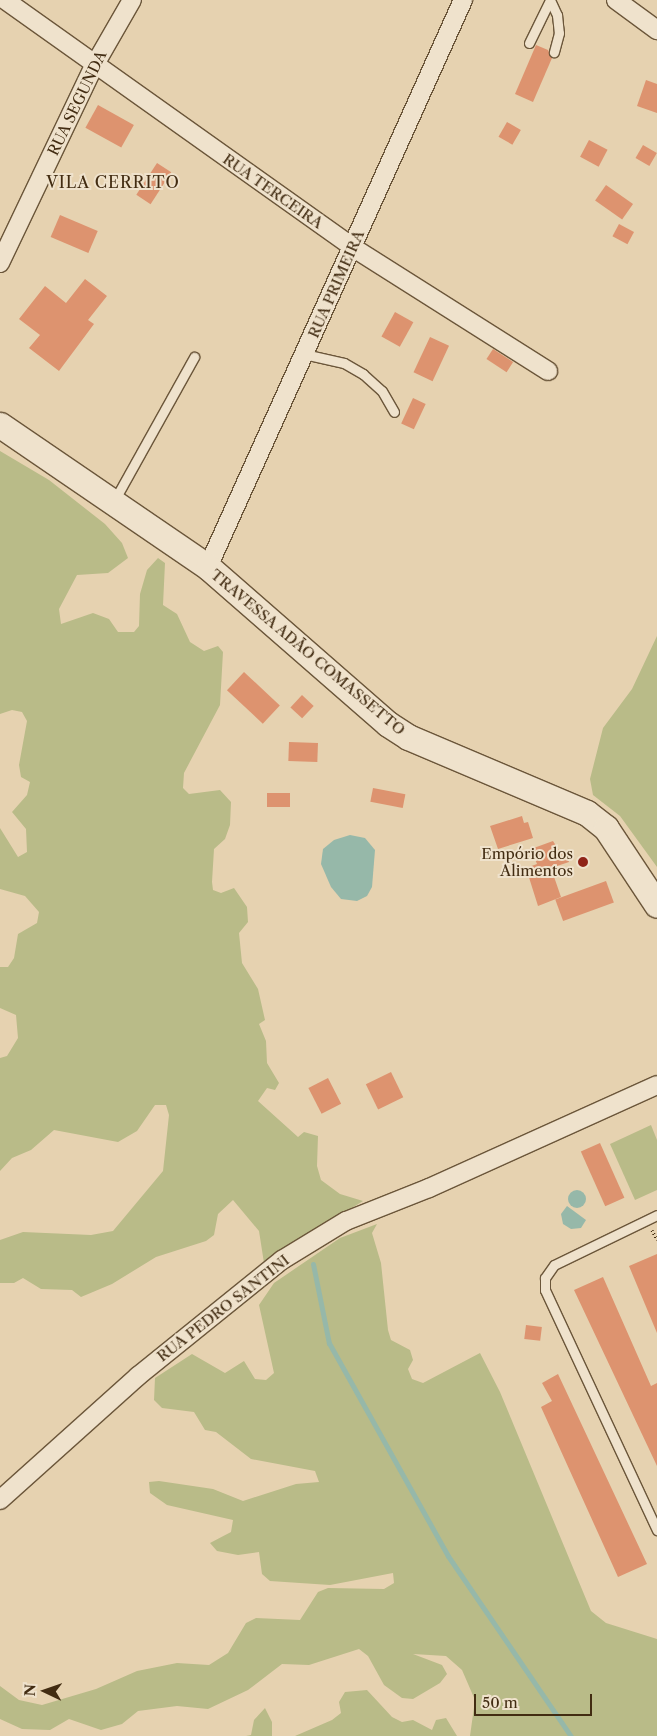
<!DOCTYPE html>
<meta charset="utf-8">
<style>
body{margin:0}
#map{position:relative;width:657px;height:1736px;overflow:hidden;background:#e6d2b0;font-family:"Libre Caslon Text",serif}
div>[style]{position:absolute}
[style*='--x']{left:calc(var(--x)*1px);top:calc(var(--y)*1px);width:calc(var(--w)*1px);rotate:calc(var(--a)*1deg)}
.green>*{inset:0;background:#b9bb88}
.water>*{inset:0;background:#96b8a9}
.round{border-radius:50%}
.stream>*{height:5px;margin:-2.5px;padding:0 2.5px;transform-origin:2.5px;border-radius:2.5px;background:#96b8a9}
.building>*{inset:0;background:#dd936f;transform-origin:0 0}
.path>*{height:3px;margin-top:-1.5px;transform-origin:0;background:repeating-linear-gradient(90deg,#422c12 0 1px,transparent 0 3.5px)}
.roads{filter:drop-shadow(1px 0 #6b563a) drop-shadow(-1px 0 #6b563a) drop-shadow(0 1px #6b563a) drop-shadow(0 -1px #6b563a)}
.lane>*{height:9px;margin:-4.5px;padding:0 4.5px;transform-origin:4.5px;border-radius:4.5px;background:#efe2cc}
.street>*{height:18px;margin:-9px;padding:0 9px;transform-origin:9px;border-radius:9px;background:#efe2cc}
.secondary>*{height:25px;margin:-12.5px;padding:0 12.5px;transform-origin:12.5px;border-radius:12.5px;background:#efe2cc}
.dots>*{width:14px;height:14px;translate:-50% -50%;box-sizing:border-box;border:2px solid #efe2cc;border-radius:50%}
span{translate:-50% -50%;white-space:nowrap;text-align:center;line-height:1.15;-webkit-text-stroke:4px #efe2cc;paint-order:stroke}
.street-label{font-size:15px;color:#422c12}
.poi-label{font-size:15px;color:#422c12}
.right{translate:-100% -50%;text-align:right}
.neighbourhood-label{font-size:16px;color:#422c12;letter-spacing:1px}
.north{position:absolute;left:20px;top:1666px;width:50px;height:50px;-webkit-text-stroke:4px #efe2cc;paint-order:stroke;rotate:273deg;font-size:14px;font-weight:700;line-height:20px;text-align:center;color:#422c12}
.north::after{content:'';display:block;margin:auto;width:18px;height:22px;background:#422c12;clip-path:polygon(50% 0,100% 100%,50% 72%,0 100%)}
.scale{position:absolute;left:474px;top:1694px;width:118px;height:22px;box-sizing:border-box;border:2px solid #422c12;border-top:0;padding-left:6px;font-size:15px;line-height:18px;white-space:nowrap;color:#422c12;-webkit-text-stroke:4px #efe2cc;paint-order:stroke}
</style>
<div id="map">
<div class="green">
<div style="clip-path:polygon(0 451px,49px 480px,105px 524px,122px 543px,128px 558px,108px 573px,77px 575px,59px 609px,61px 624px,93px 613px,109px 619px,118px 632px,134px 632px,139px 626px,140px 594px,147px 570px,158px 558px,165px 563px,163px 605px,177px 614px,190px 642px,204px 651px,218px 646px,223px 652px,220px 705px,184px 773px,183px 788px,189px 794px,220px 790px,231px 802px,230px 825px,225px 839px,214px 849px,212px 882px,213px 890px,221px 893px,234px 888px,247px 907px,248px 922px,239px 933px,242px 963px,258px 989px,265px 1020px,259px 1024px,266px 1041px,267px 1063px,279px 1083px,275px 1090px,267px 1088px,258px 1101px,298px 1137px,304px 1132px,318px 1136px,317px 1166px,321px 1180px,340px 1194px,363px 1201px,264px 1263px,259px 1231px,233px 1200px,218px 1214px,214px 1235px,206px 1241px,156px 1257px,112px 1284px,81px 1297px,72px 1290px,41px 1289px,23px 1278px,14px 1283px,0 1283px,0 1240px,23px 1232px,91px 1235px,113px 1231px,163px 1171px,169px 1115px,166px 1105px,155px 1105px,137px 1131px,118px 1142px,54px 1130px,31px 1150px,12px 1158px,0 1171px,0 1058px,7px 1056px,18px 1038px,16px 1015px,0 1008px,0 967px,8px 967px,14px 958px,18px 934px,37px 923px,39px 912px,25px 896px,0 889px,0 828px,18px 857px,27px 852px,26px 829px,12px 812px,27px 795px,30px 782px,21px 777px,19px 765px,27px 721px,22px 712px,12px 710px,0 714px)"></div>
<div style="clip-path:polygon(657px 636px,657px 867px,620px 816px,593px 795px,590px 779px,603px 728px,632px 689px)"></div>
<div style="clip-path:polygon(651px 1125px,657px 1140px,657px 1190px,635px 1200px,610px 1144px)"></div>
<div style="clip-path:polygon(377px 1224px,372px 1233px,381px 1263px,388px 1330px,391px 1340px,410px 1350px,413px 1360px,408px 1369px,412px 1379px,423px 1383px,480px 1353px,500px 1392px,591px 1611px,606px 1623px,657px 1639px,657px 1736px,470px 1736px,475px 1700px,462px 1670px,446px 1656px,413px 1654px,442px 1665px,447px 1674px,440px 1683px,413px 1699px,402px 1698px,384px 1685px,368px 1656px,359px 1649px,309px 1665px,282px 1664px,248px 1690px,208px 1709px,177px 1706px,138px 1711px,122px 1724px,101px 1730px,69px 1719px,50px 1730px,22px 1729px,0 1719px,0 1686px,19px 1700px,42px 1705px,96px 1689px,137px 1671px,177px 1663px,209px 1665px,228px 1653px,246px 1623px,256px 1618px,300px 1620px,318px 1592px,328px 1588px,384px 1589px,394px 1583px,393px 1573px,330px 1585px,270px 1581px,262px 1574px,259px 1552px,238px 1555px,217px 1551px,210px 1543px,231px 1532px,233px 1520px,167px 1505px,150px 1493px,149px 1482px,159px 1481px,213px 1489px,243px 1501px,296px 1484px,319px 1482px,315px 1471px,251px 1459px,216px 1432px,205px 1430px,194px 1412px,162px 1408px,154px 1400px,155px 1378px,192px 1354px,225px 1373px,244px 1361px,255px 1379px,266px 1380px,274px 1373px,259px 1305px,274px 1283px,340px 1238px)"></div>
<div style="clip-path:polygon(367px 1690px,392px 1717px,402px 1722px,413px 1720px,432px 1730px,436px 1720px,446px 1718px,457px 1736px,295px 1736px,332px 1720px,341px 1713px,339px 1702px,345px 1692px)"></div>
<div style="clip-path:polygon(265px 1708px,272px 1722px,272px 1736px,246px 1736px,251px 1735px,254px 1720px)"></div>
</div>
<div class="water">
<div style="clip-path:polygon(350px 835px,365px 838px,375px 850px,372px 887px,367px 896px,357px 901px,341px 899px,331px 887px,321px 864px,323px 849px,334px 840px)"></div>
<div class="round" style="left:568px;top:1190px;width:18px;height:18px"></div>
<div style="clip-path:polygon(567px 1206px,586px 1220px,581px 1228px,571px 1229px,563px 1224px,561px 1214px)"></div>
</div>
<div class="stream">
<div style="--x:313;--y:1264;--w:81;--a:78.6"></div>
<div style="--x:329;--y:1343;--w:244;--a:60.8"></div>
<div style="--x:448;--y:1556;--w:218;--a:55.7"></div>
</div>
<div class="building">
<div style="clip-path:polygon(536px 45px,548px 50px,552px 58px,533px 102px,515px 94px)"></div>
<div style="clip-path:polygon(646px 80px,657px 84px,657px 113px,637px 106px)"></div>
<div style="left:98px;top:105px;width:41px;height:26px;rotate:29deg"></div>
<div style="left:507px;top:122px;width:16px;height:17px;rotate:30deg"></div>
<div style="left:589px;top:140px;width:21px;height:19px;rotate:28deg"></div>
<div style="left:643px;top:145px;width:16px;height:15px;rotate:30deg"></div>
<div style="left:157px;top:163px;width:17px;height:38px;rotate:33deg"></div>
<div style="left:606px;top:185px;width:33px;height:19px;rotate:35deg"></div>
<div style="left:60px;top:215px;width:41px;height:24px;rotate:23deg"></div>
<div style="left:619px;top:224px;width:17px;height:14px;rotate:28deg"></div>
<div style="clip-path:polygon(85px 279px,107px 296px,88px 320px,94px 324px,59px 371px,29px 348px,40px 335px,19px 319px,45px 286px,66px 303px)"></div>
<div style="left:395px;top:312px;width:21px;height:28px;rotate:29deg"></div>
<div style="left:430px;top:337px;width:21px;height:39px;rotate:25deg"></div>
<div style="left:493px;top:349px;width:24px;height:12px;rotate:33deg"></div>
<div style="left:413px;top:398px;width:14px;height:28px;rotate:25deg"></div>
<div style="left:244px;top:672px;width:49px;height:25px;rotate:43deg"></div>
<div style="left:302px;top:695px;width:16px;height:17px;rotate:43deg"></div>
<div style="left:289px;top:742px;width:29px;height:19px;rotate:2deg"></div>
<div style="left:373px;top:788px;width:33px;height:14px;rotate:11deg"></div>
<div style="left:267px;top:793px;width:23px;height:14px"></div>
<div style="clip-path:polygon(522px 816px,524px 823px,528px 822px,533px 838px,498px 849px,490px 826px)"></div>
<div style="clip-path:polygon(553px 841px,560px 852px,565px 850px,569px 862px,551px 868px,561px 897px,538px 906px,526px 868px,537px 864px,531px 849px)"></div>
<div style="left:606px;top:881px;width:23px;height:54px;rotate:70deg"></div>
<div style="left:391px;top:1072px;width:28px;height:28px;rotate:64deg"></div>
<div style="left:328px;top:1078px;width:29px;height:22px;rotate:63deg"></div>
<div style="left:600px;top:1143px;width:60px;height:21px;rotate:66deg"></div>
<div style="clip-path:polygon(657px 1254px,657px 1333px,629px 1266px)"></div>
<div style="clip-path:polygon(603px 1277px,651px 1386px,657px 1383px,657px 1466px,574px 1290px)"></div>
<div style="left:526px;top:1325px;width:16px;height:14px;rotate:7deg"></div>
<div style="clip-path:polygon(558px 1374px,647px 1564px,618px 1577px,541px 1407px,552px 1401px,542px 1383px)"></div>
</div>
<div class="path">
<div style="--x:652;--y:1230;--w:11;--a:63"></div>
</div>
<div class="roads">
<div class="lane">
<div style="--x:550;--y:0;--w:17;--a:65"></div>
<div style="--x:557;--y:15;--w:18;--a:84"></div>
<div style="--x:559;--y:33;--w:20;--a:105"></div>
<div style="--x:529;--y:43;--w:48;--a:-64"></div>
<div style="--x:304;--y:354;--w:41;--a:12.7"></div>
<div style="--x:344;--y:363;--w:22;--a:30"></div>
<div style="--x:363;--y:374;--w:25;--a:42"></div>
<div style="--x:382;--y:391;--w:24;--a:60"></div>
<div style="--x:114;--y:501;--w:165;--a:-60.9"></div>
<div style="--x:657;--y:1215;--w:114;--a:154.1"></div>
<div style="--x:554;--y:1265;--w:16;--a:125"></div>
<div style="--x:545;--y:1278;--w:12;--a:90"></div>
<div style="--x:545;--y:1290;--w:265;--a:65"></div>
</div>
<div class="street">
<div style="--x:5;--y:0;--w:426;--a:35.4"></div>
<div style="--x:352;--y:247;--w:232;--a:32.3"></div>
<div style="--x:616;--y:0;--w:51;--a:36.2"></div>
<div style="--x:0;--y:263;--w:218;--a:-64.5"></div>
<div style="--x:94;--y:66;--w:76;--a:-60.1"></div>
<div style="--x:208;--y:567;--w:622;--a:-65.78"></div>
<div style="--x:0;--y:1500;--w:186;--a:-41.9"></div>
<div style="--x:138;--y:1376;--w:185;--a:-38.9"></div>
<div style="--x:282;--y:1260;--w:75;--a:-31.4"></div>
<div style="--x:346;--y:1221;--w:89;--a:-21.7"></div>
<div style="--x:429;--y:1188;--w:250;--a:-24.3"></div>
</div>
<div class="secondary">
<div style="--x:0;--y:425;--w:252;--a:34.3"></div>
<div style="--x:208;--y:567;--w:239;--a:41.1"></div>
<div style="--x:388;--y:724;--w:24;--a:33"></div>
<div style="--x:408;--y:737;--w:194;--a:23"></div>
<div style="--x:587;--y:813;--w:24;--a:38"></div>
<div style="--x:606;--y:828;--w:92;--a:56.5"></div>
</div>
</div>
<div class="dots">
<div style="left:583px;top:862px;background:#8f2418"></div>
</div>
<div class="street-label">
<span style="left:77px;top:103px;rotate:-64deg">RUA SEGUNDA</span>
<span style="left:273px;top:191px;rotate:35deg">RUA TERCEIRA</span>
<span style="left:336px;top:284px;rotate:-66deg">RUA PRIMEIRA</span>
<span style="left:308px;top:652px;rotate:40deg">TRAVESSA ADÃO COMASSETTO</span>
<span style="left:223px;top:1308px;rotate:-38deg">RUA PEDRO SANTINI</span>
</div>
<div class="poi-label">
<span class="right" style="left:573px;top:862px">Empório dos<br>Alimentos</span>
</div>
<div class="neighbourhood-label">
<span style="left:113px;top:182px">VILA CERRITO</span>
</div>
<div class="north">N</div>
<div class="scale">50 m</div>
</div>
